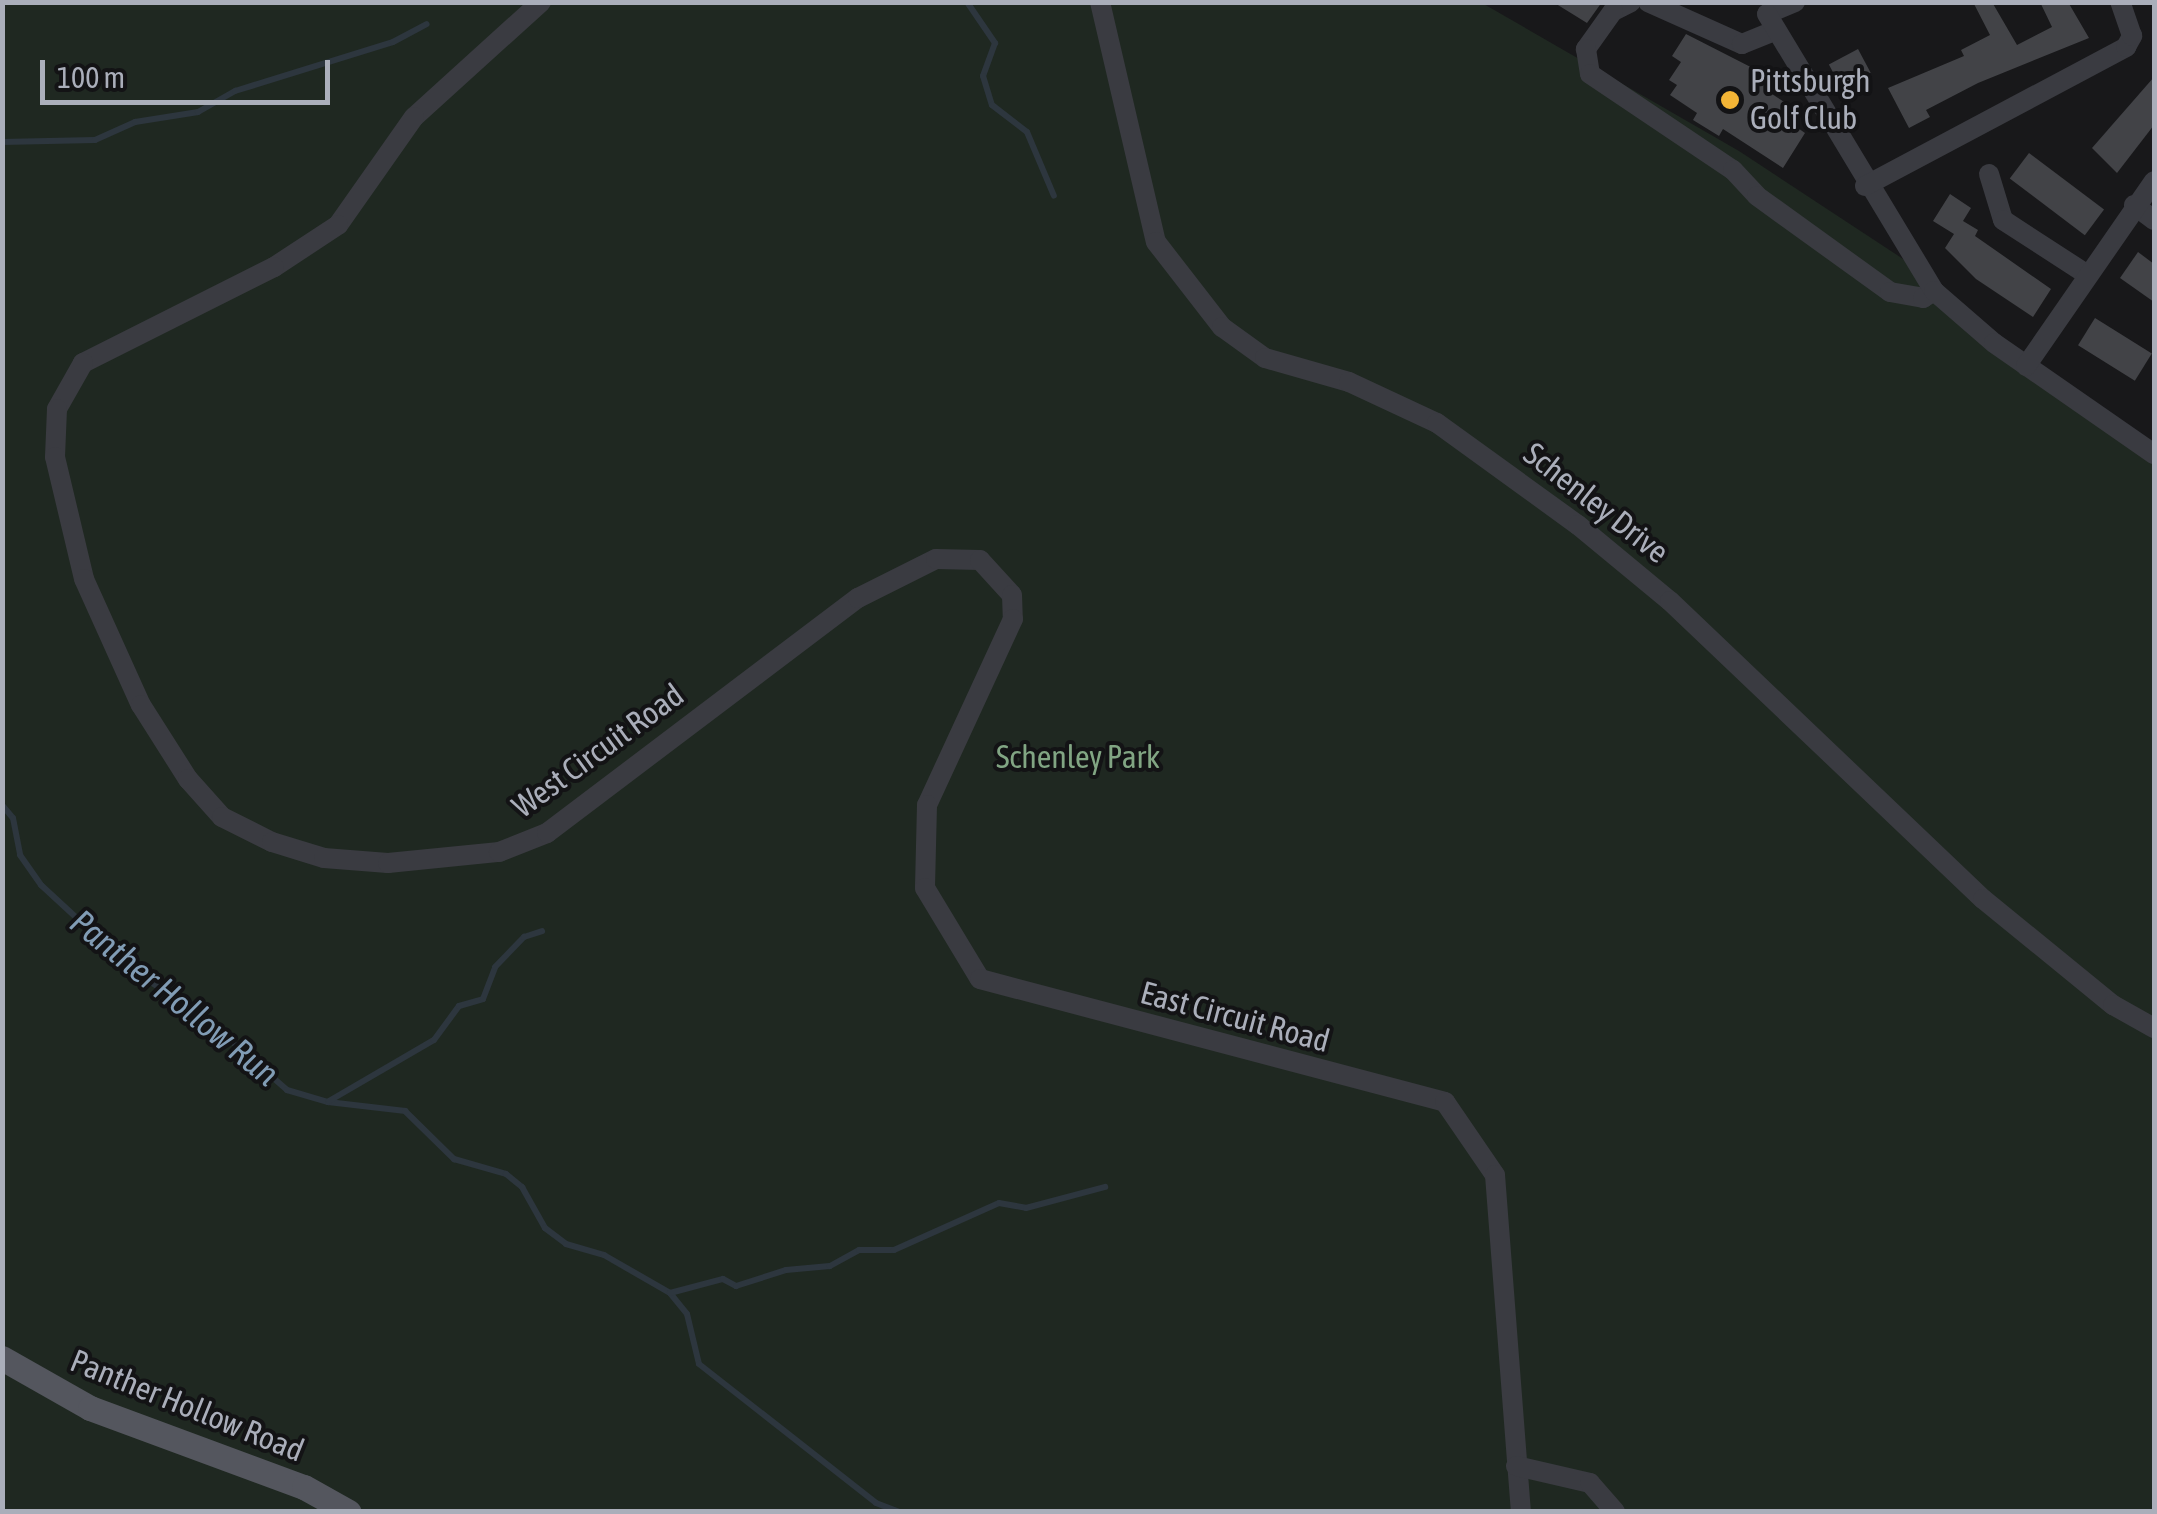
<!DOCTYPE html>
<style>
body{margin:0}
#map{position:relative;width:2157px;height:1514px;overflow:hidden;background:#18181a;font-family:"Asap Condensed",sans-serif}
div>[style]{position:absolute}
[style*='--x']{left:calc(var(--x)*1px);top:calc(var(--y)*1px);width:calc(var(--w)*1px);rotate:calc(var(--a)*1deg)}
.green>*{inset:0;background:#1f2821}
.stream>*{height:6px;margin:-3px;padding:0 3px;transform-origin:3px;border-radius:3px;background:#2d363e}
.building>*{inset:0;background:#424347;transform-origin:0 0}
.minor>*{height:20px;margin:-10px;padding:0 10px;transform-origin:10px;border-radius:10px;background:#3a3b41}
.major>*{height:25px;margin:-12.5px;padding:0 12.5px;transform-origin:12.5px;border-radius:12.5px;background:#54565e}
.dots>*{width:28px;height:28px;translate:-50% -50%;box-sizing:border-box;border:5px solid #131315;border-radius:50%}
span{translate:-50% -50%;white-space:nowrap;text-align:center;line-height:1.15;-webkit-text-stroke:8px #131315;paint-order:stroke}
.poi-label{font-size:32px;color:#aaaeba}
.left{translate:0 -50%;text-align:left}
.street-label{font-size:32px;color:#aaaeba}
.park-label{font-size:32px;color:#81a583}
.water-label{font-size:35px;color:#819cb5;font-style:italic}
.frame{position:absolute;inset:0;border:5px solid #aaaeba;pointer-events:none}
.scale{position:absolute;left:40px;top:60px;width:290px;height:45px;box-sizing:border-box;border:5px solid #aaaeba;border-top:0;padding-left:12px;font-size:30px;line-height:35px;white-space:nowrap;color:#aaaeba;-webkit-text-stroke:8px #131315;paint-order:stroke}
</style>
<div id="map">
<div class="green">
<div style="clip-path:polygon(3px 3px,1482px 3px,1739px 151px,1935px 280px,2026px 366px,2154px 454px,2154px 1511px,3px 1512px)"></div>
</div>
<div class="stream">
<div style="--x:967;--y:2;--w:50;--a:55.7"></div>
<div style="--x:995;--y:43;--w:35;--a:110"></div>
<div style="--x:983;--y:76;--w:30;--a:73"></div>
<div style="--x:992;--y:105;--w:44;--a:37.6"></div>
<div style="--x:1027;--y:132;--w:69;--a:67.1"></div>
<div style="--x:2;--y:142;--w:93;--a:-1.2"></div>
<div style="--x:95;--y:140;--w:44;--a:-24.2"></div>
<div style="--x:135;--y:122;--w:64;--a:-9"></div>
<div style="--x:198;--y:112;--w:43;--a:-29.6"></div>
<div style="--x:235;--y:91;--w:165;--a:-17.2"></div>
<div style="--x:393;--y:42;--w:38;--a:-28"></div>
<div style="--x:2;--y:805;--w:17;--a:50"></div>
<div style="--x:13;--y:818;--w:38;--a:79"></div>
<div style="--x:20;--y:855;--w:37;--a:55"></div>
<div style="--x:41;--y:885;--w:124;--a:42.7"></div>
<div style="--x:132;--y:969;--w:97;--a:34.5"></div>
<div style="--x:212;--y:1024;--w:100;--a:41.3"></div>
<div style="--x:287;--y:1090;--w:43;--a:16.3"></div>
<div style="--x:328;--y:1102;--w:78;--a:6.7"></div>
<div style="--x:405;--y:1111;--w:69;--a:44.4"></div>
<div style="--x:454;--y:1159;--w:54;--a:16.1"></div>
<div style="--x:506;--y:1174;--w:21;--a:39"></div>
<div style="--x:522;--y:1187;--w:47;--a:60.7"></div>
<div style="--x:545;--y:1228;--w:26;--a:37"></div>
<div style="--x:566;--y:1244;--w:40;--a:16"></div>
<div style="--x:604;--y:1255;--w:76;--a:29.9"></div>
<div style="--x:670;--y:1293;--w:27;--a:51"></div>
<div style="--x:687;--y:1314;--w:51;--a:76.5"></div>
<div style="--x:699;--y:1364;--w:225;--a:38.1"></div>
<div style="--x:876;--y:1503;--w:26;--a:21"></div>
<div style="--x:329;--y:1101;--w:121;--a:-30.2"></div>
<div style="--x:434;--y:1040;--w:42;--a:-53.7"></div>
<div style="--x:459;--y:1006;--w:25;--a:-16"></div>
<div style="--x:483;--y:999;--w:34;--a:-69"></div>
<div style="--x:495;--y:967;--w:42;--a:-46"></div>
<div style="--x:524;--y:937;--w:19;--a:-18"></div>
<div style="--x:670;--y:1293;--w:55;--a:-14.8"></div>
<div style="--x:723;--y:1279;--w:15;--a:28"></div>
<div style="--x:736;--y:1286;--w:52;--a:-17.7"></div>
<div style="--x:786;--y:1270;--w:44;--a:-5.2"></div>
<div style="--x:830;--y:1266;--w:33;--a:-29"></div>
<div style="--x:859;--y:1250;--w:35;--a:0"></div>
<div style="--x:894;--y:1250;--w:115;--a:-24.1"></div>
<div style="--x:999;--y:1203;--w:27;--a:10"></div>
<div style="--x:1026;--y:1208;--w:82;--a:-14.9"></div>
</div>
<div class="building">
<div style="clip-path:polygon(1553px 2px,1602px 2px,1587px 23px)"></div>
<div style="clip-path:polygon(1973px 2px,1992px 2px,2017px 45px,2052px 27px,2040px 2px,2068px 2px,2089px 38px,1978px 83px,1926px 110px,1930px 117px,1909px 128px,1888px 88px,1964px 56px,1961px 50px,1990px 35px)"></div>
<div style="clip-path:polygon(1686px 34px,1780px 82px,1772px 94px,1789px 105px,1782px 117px,1805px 133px,1783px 168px,1723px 129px,1719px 136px,1693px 120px,1697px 113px,1670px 95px,1677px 85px,1669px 80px,1681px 62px,1672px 56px)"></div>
<div style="left:1858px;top:49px;width:27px;height:33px;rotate:62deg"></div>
<div style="clip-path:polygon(2154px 77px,2154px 125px,2117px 173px,2092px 148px)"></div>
<div style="left:2029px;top:153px;width:94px;height:32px;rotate:37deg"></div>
<div style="clip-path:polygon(1950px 194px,1971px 208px,1963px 221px,1978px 230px,1975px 236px,2051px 289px,2033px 317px,1976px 279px,1945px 248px,1954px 234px,1933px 221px)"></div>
<div style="clip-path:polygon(2138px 252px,2154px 264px,2154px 302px,2120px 278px)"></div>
<div style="left:2095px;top:318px;width:67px;height:32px;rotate:32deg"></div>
</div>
<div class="minor">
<div style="--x:541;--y:2;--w:171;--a:137.8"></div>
<div style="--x:414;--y:117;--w:132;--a:125.1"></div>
<div style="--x:338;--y:225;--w:77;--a:146.7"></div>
<div style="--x:274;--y:267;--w:214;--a:153.3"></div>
<div style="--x:83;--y:363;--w:53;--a:119.5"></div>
<div style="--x:57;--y:409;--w:48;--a:92.4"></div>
<div style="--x:55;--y:457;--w:125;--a:76.6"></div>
<div style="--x:84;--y:579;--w:138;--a:65.7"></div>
<div style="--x:141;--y:705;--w:88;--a:57.6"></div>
<div style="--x:188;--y:779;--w:51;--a:48.2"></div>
<div style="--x:222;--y:817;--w:56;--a:26.6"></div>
<div style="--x:272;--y:842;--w:54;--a:17.1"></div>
<div style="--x:324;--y:858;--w:64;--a:4.5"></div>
<div style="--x:388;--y:863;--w:112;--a:-5.7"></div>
<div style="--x:499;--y:852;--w:52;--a:-21.6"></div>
<div style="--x:547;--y:833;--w:390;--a:-37.1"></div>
<div style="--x:858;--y:598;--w:87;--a:-26.6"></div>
<div style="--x:936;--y:559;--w:44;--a:1.3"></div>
<div style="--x:980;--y:560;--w:47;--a:47.6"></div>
<div style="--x:1012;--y:595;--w:24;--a:88"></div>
<div style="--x:1013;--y:619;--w:205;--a:114.8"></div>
<div style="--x:927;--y:805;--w:83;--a:91.4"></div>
<div style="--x:925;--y:888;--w:106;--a:58.9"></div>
<div style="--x:980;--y:979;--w:481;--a:14.8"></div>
<div style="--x:1445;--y:1102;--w:88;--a:55.6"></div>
<div style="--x:1495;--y:1175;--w:338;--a:85.6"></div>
<div style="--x:1100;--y:2;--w:246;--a:76.9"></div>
<div style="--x:1156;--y:242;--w:108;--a:52.2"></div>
<div style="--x:1222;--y:327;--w:53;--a:35.8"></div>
<div style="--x:1265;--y:358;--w:87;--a:15.9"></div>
<div style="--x:1349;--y:382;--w:97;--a:25"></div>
<div style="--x:1437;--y:423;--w:174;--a:35.9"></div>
<div style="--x:1578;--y:525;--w:119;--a:39.6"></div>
<div style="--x:1670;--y:601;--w:432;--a:43.6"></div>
<div style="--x:1983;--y:899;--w:168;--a:39.2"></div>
<div style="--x:2113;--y:1005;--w:47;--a:29.3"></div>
<div style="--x:1631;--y:2;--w:20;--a:153"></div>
<div style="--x:1613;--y:11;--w:47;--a:125.4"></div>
<div style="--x:1586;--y:49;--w:25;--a:81"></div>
<div style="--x:1590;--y:74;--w:172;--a:33.9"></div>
<div style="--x:1733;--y:170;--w:35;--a:47"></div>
<div style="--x:1757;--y:196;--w:164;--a:35.8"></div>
<div style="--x:1890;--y:292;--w:34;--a:10"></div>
<div style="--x:1923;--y:298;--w:13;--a:-32"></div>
<div style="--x:1648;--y:2;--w:103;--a:24.1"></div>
<div style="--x:1742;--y:44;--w:37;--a:-22"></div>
<div style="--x:1795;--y:2;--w:30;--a:157"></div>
<div style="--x:1767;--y:14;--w:323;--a:58.9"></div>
<div style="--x:1934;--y:291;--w:79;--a:40.9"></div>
<div style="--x:1994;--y:343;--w:195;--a:34.8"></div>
<div style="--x:1989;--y:174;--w:48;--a:73.1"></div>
<div style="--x:2003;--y:220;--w:99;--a:33"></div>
<div style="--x:1865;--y:186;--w:296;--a:-28"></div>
<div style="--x:2126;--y:47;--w:13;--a:-61"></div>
<div style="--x:2132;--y:36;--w:36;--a:-109"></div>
<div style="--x:2134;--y:205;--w:25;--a:37"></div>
<div style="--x:2026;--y:366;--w:225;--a:-55.3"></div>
<div style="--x:1516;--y:1466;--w:76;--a:12.9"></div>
<div style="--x:1590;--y:1483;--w:38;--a:49"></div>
</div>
<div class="major">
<div style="--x:2;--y:1358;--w:101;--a:29.6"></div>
<div style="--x:90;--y:1408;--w:228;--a:20.3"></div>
<div style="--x:304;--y:1487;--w:51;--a:29.1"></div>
</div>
<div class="dots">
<div style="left:1730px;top:100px;background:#f3b536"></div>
</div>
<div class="poi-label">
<span class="left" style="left:1750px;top:100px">Pittsburgh<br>Golf Club</span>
</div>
<div class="street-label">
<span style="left:1596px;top:503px;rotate:38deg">Schenley Drive</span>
<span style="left:598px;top:751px;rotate:-36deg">West Circuit Road</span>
<span style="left:1235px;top:1017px;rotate:15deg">East Circuit Road</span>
<span style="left:187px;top:1406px;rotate:22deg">Panther Hollow Road</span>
</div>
<div class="park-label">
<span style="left:1078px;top:757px">Schenley Park</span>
</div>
<div class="water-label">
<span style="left:175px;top:997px;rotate:39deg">Panther Hollow Run</span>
</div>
<div class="frame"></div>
<div class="scale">100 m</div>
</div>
